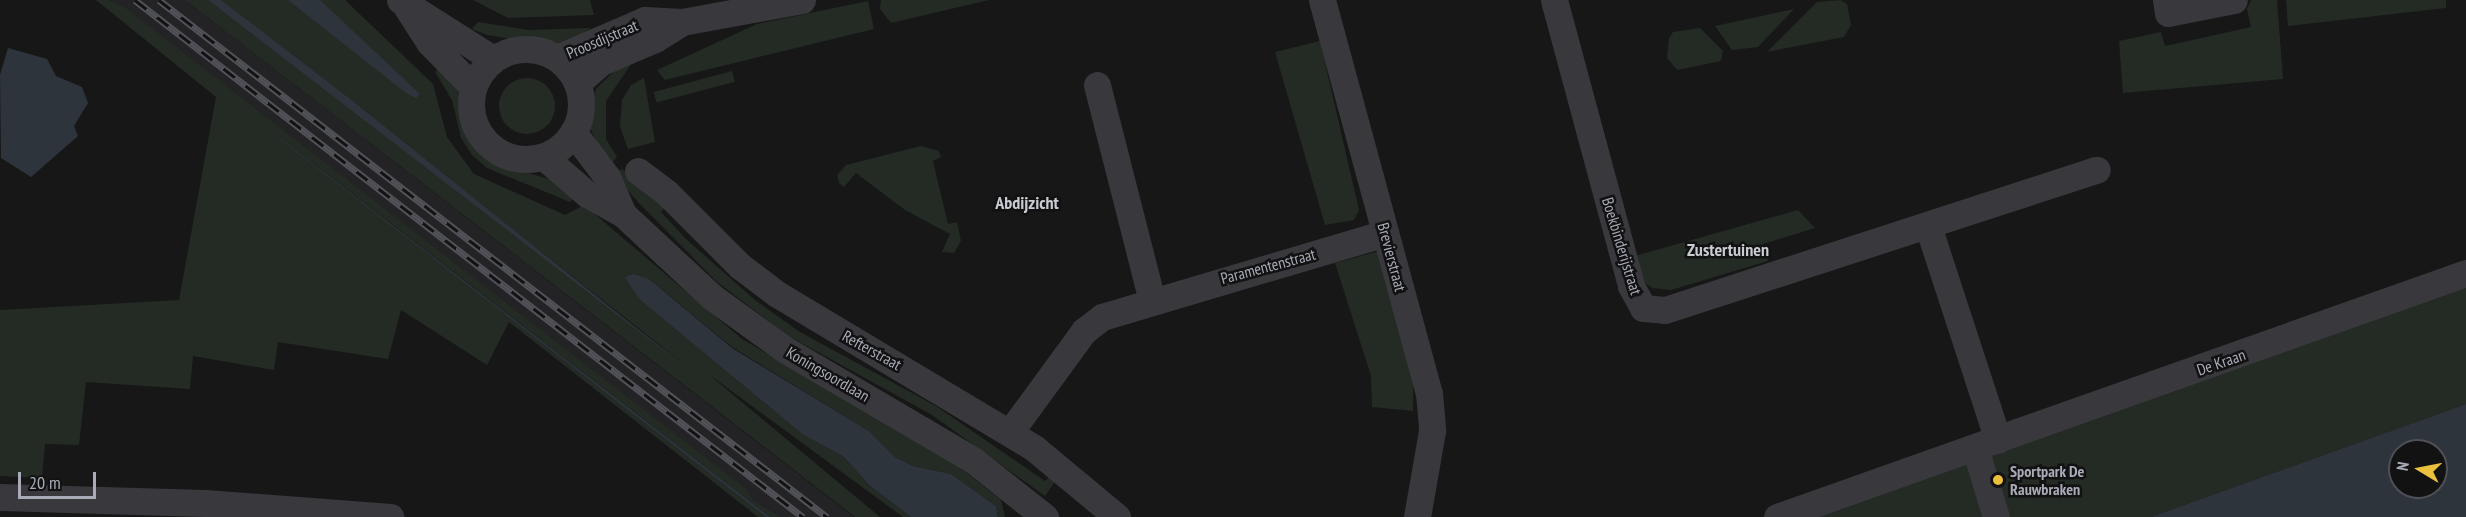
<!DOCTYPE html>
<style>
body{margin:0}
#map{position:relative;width:2466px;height:517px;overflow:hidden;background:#171718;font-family:"PT Sans Narrow",sans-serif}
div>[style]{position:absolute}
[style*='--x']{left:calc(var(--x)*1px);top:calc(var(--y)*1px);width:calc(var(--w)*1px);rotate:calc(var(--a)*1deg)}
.built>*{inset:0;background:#232325}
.green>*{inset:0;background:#232b24;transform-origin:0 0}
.round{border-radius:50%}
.water>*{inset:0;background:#2d343c}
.minor>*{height:27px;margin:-13.5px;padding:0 13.5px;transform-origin:13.5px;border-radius:13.5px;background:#38383d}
.minor>.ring{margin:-13.5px;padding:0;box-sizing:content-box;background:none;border:27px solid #38383d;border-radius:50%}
.rail>*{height:7px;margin-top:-3.5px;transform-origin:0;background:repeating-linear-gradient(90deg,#121213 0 14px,#515258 0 28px);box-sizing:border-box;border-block:2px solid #515258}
.dots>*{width:16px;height:16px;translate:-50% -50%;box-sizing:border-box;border:3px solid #121213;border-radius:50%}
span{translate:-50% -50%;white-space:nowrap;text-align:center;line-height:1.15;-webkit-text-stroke:5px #121213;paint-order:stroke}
.street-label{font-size:16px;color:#a9acb8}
.poi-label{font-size:16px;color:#a9acb8;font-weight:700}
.left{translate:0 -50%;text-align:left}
.neighbourhood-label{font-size:18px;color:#caccd4;font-weight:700}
.north{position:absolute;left:2388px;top:439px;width:60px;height:60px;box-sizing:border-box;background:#121213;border:2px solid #4e5055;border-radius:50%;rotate:280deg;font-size:16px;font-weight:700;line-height:24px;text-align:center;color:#a9acb8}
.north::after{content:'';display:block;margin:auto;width:21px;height:27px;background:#eac03d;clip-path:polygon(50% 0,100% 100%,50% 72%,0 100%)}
.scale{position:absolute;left:18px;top:472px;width:78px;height:27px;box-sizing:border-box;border:3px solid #a9acb8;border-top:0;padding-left:8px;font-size:18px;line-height:21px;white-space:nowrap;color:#a9acb8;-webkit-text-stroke:4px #121213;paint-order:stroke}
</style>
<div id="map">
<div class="built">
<div style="clip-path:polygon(109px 0,185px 0,854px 517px,781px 517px,753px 500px,745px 489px)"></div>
</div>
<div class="green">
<div style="clip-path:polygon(96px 0,109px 0,127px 9px,746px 489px,753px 500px,781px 517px,770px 517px,277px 135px,766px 517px,758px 517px,509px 322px,487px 365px,401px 310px,388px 359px,278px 342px,274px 370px,193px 356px,190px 389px,86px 382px,79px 445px,45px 444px,42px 478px,0 476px,0 310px,179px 300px,216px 97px)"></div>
<div style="clip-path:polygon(185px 0,208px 0,689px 368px,221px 0,345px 0,433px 84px,447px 137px,474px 174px,565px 215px,584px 205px,742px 339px,954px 463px,1001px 500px,1005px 517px,998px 517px,996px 506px,951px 474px,913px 466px,895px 457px,869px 431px,732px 347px,649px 279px,626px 277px,639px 299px,802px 434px,844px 457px,870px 486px,911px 517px,903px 517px,707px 373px,880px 517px,855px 517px)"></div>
<div style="clip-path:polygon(473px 0,590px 0,594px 15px,508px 18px)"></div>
<div style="clip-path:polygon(881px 0,989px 0,891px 23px,880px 9px)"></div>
<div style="clip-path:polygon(1841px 0,1847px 4px,1851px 25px,1844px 37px,1767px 52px,1817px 2px)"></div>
<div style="clip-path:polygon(2251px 0,2277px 0,2283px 79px,2123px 93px,2119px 41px,2161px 32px,2165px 46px,2251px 27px,2247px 9px)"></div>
<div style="clip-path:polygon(2286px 0,2446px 0,2446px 8px,2288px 26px)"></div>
<div style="clip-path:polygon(868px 1px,874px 29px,665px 80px,657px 70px,757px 24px)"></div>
<div style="clip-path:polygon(1794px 9px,1758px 47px,1732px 50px,1715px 26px)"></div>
<div style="clip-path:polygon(478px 22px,528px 30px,591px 28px,570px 43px,552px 45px,487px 35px,472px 29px)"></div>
<div style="clip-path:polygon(1700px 28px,1723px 51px,1721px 61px,1677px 70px,1667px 58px,1669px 38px,1673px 32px)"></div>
<div style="clip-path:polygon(1320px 41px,1359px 210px,1354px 220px,1325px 225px,1275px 52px)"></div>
<div style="clip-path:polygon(625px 60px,630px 66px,606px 101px,606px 139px,617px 157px,609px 166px,590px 128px,590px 110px,596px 89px)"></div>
<div style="clip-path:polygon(442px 65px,455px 82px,475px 141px,509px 167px,558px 182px,576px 196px,570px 202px,487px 168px,472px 155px,461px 138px,452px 100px,435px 72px)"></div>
<div style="left:732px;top:71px;width:11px;height:81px;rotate:75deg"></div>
<div style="clip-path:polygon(644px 78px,655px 142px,628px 149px,620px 127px,622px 100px,631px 85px)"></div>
<div class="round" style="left:499px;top:78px;width:56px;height:56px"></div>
<div style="clip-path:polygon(921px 146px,939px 151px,941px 157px,933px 161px,948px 224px,957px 222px,961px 241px,954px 253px,942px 252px,950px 234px,905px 210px,856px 173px,844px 187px,839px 183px,837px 175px,846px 165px)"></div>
<div style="clip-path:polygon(622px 169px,667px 205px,661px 212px,686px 239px,755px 300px,800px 332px,936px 406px,1045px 481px,1051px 475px,1056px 480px,1045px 496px,932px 415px,787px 335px,717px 282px,637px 201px,614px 174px)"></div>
<div style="clip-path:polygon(1798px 210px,1815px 228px,1763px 244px,1768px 261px,1671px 290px,1652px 288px,1639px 278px,1635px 256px)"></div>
<div style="clip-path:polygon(1387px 249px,1413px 360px,1413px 411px,1372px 407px,1371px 376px,1335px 263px)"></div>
<div style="clip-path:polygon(2466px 283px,2466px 404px,2151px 517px,1814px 517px)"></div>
</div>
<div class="water">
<div style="clip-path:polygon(208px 0,221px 0,350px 99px,689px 370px)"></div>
<div style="clip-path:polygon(288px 0,320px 0,420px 94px,416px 98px,406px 93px)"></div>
<div style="clip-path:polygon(8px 48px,47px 59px,56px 76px,82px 87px,88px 103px,74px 126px,78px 136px,31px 177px,1px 158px,0 75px)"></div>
<div style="clip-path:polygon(276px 136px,285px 142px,770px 517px,766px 517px)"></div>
<div style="clip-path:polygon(633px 274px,649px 279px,732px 348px,869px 431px,895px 457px,913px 466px,951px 474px,996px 506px,998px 517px,911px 517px,870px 486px,844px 457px,802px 434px,639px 299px,625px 277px)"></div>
<div style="clip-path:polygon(evenodd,2466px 404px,2466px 517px,2151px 517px,2466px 404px,2400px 451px,2436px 451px,2436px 487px,2400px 487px,2400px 451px)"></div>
</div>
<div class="minor">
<div style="--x:400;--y:0;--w:110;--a:32.4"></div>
<div style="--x:1322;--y:0;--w:407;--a:74.8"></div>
<div style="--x:1429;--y:393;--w:38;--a:85"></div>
<div style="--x:1432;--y:431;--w:87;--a:99.9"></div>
<div style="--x:1554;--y:0;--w:296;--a:74.9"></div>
<div style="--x:1631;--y:286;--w:25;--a:61"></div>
<div style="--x:1643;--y:308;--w:22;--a:5"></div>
<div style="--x:1665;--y:310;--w:454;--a:-18"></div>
<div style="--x:2166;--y:0;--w:13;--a:81"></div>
<div style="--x:2168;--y:13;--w:67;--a:-11.1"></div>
<div style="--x:406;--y:6;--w:43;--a:57.4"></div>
<div style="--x:429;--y:42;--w:62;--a:45.7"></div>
<div class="ring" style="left:471px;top:49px;width:83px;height:83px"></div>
<div style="--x:557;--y:58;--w:96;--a:-23.4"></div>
<div style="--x:645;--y:20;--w:37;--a:3"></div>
<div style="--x:682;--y:22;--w:122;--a:-10.4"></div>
<div style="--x:577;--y:83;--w:32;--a:-41"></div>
<div style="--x:601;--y:62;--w:59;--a:-23.1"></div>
<div style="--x:655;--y:39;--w:32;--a:-32"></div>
<div style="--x:1097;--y:85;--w:223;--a:75.7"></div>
<div style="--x:573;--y:132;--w:56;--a:52.9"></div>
<div style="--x:607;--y:177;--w:40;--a:66.6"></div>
<div style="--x:544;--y:157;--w:57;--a:40.7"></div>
<div style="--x:587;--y:194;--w:41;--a:29.1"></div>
<div style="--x:623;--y:214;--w:122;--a:43"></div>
<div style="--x:712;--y:297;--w:89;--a:35.8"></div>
<div style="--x:784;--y:349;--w:219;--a:30.4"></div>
<div style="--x:973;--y:460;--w:92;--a:38.4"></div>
<div style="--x:638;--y:171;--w:36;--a:37"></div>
<div style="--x:667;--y:193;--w:103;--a:45"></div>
<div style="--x:740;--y:266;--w:46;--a:37.1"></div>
<div style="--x:777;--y:294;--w:300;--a:30.9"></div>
<div style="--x:1034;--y:448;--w:108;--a:39.7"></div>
<div style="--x:1928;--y:226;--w:225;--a:71.9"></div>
<div style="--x:1010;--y:432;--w:125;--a:-53.8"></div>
<div style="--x:1084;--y:331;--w:23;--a:-38"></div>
<div style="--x:1102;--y:317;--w:295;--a:-16.5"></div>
<div style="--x:1975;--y:448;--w:72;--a:73.1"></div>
<div style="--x:0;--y:497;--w:205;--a:1.7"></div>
<div style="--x:205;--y:503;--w:186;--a:4.3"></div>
<div style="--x:1777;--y:517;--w:731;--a:-19.5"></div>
</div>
<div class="rail">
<div style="--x:135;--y:0;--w:845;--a:37.74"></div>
<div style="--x:159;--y:0;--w:845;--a:37.74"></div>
</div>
<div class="dots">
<div style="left:1998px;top:480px;background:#eac03d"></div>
</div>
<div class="street-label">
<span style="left:602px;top:39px;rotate:-23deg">Proosdijstraat</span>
<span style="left:1622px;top:246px;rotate:73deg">Boekbinderijstraat</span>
<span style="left:1392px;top:257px;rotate:75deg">Brevierstraat</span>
<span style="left:1268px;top:266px;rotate:-15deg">Paramentenstraat</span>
<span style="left:872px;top:350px;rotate:29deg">Refterstraat</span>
<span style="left:2221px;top:362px;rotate:-19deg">De Kraan</span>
<span style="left:828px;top:374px;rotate:30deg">Koningsoordlaan</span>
</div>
<div class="poi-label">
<span class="left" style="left:2010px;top:480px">Sportpark De<br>Rauwbraken</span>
</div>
<div class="neighbourhood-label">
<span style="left:1027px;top:203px">Abdijzicht</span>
<span style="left:1728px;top:250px">Zustertuinen</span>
</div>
<div class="north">N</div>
<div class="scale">20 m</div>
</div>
